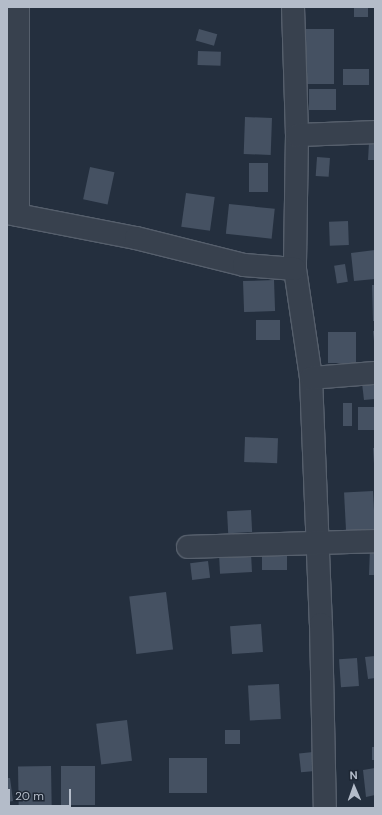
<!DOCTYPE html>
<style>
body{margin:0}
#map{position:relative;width:382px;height:815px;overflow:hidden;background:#242f3e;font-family:"DM Sans",sans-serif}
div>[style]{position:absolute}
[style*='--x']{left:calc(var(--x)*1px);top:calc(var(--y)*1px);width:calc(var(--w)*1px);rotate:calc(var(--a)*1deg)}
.building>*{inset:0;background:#455162;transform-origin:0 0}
.roads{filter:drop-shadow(1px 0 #565f6c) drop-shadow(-1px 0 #565f6c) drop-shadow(0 1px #565f6c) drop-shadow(0 -1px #565f6c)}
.minor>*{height:22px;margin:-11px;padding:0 11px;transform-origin:11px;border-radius:11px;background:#38414e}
span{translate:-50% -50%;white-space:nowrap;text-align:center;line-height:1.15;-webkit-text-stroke:3px #1d2633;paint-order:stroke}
.frame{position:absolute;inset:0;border:8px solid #b4bcc9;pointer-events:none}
.north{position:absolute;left:334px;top:767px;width:40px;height:40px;-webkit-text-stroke:3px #1d2633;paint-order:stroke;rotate:358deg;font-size:11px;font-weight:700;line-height:16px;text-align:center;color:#b4bcc9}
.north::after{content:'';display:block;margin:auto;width:14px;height:18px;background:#b4bcc9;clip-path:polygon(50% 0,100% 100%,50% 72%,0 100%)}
.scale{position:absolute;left:8px;top:789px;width:63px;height:18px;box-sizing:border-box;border:2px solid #b4bcc9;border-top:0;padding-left:5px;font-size:12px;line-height:14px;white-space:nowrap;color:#b4bcc9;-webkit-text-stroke:3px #1d2633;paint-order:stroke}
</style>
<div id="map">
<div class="building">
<div style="left:354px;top:8px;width:14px;height:9px"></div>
<div style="left:199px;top:29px;width:19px;height:12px;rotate:16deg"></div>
<div style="left:305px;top:29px;width:29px;height:55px"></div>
<div style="left:198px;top:51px;width:23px;height:14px;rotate:2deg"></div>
<div style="left:369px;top:69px;width:16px;height:26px;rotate:90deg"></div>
<div style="left:309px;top:89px;width:27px;height:21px"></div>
<div style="left:245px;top:117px;width:27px;height:37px;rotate:2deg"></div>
<div style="clip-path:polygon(369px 143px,375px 143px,375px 160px,368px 160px)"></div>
<div style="left:317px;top:157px;width:13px;height:19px;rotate:4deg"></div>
<div style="left:249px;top:163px;width:19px;height:29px"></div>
<div style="left:90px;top:167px;width:25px;height:33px;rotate:12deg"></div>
<div style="left:186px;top:193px;width:29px;height:34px;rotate:8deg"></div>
<div style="left:229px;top:204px;width:46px;height:30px;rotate:6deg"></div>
<div style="left:348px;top:221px;width:24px;height:19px;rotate:88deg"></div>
<div style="clip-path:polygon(375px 250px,375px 279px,354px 281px,351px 253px)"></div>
<div style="left:345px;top:264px;width:18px;height:11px;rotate:81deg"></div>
<div style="left:274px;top:280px;width:31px;height:31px;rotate:88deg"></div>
<div style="clip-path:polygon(372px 285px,375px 285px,375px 321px,373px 321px)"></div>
<div style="left:256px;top:320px;width:24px;height:20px"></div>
<div style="clip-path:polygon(373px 331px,375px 331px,375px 341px,374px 341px)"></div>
<div style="left:356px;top:332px;width:31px;height:28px;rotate:90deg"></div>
<div style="clip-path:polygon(375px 382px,375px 399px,364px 400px,362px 383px)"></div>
<div style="left:343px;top:403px;width:9px;height:23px"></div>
<div style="left:358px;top:407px;width:17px;height:23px"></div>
<div style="left:245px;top:437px;width:33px;height:25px;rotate:2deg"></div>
<div style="clip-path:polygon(373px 448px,375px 448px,375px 464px,374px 464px)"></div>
<div style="left:373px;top:491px;width:38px;height:29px;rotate:87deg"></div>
<div style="left:251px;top:510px;width:22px;height:24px;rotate:87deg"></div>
<div style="clip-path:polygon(370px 548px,375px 548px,375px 575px,369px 575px)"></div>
<div style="left:287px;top:551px;width:19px;height:25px;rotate:90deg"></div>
<div style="left:251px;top:553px;width:19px;height:32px;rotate:87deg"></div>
<div style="left:208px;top:561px;width:17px;height:18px;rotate:83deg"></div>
<div style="left:166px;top:592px;width:58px;height:37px;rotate:83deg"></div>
<div style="left:261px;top:624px;width:28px;height:31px;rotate:86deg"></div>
<div style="clip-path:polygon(375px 656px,375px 678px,368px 679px,365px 657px)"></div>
<div style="left:357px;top:658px;width:28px;height:18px;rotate:86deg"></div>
<div style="left:279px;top:684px;width:35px;height:31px;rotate:87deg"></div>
<div style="left:127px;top:720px;width:41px;height:31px;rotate:83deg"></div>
<div style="left:225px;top:730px;width:15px;height:14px"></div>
<div style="left:372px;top:747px;width:3px;height:13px"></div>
<div style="left:313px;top:752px;width:19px;height:14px;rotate:84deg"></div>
<div style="left:169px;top:758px;width:38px;height:35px"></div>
<div style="left:51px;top:766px;width:40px;height:33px;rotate:89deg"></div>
<div style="left:61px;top:766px;width:34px;height:39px"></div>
<div style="clip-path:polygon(375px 768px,375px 795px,366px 797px,363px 770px)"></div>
<div style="clip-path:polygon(7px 778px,10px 778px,13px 801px,7px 802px)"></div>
</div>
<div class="roads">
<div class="minor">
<div style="--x:293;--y:7;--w:128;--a:88.2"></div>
<div style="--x:297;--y:135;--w:134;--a:90.9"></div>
<div style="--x:295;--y:269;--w:110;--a:81.6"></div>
<div style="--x:311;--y:378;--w:246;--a:87.7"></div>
<div style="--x:321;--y:624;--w:184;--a:88.8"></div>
<div style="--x:297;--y:135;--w:78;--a:-2.2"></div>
<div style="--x:7;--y:213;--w:131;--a:11"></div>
<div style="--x:136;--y:238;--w:111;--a:14"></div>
<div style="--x:244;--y:265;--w:51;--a:4.5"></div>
<div style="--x:18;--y:215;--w:208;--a:-90"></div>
<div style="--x:311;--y:378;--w:64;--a:-4.5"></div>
<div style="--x:188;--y:547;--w:187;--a:-1.8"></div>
</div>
</div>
<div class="frame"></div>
<div class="north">N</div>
<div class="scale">20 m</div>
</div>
